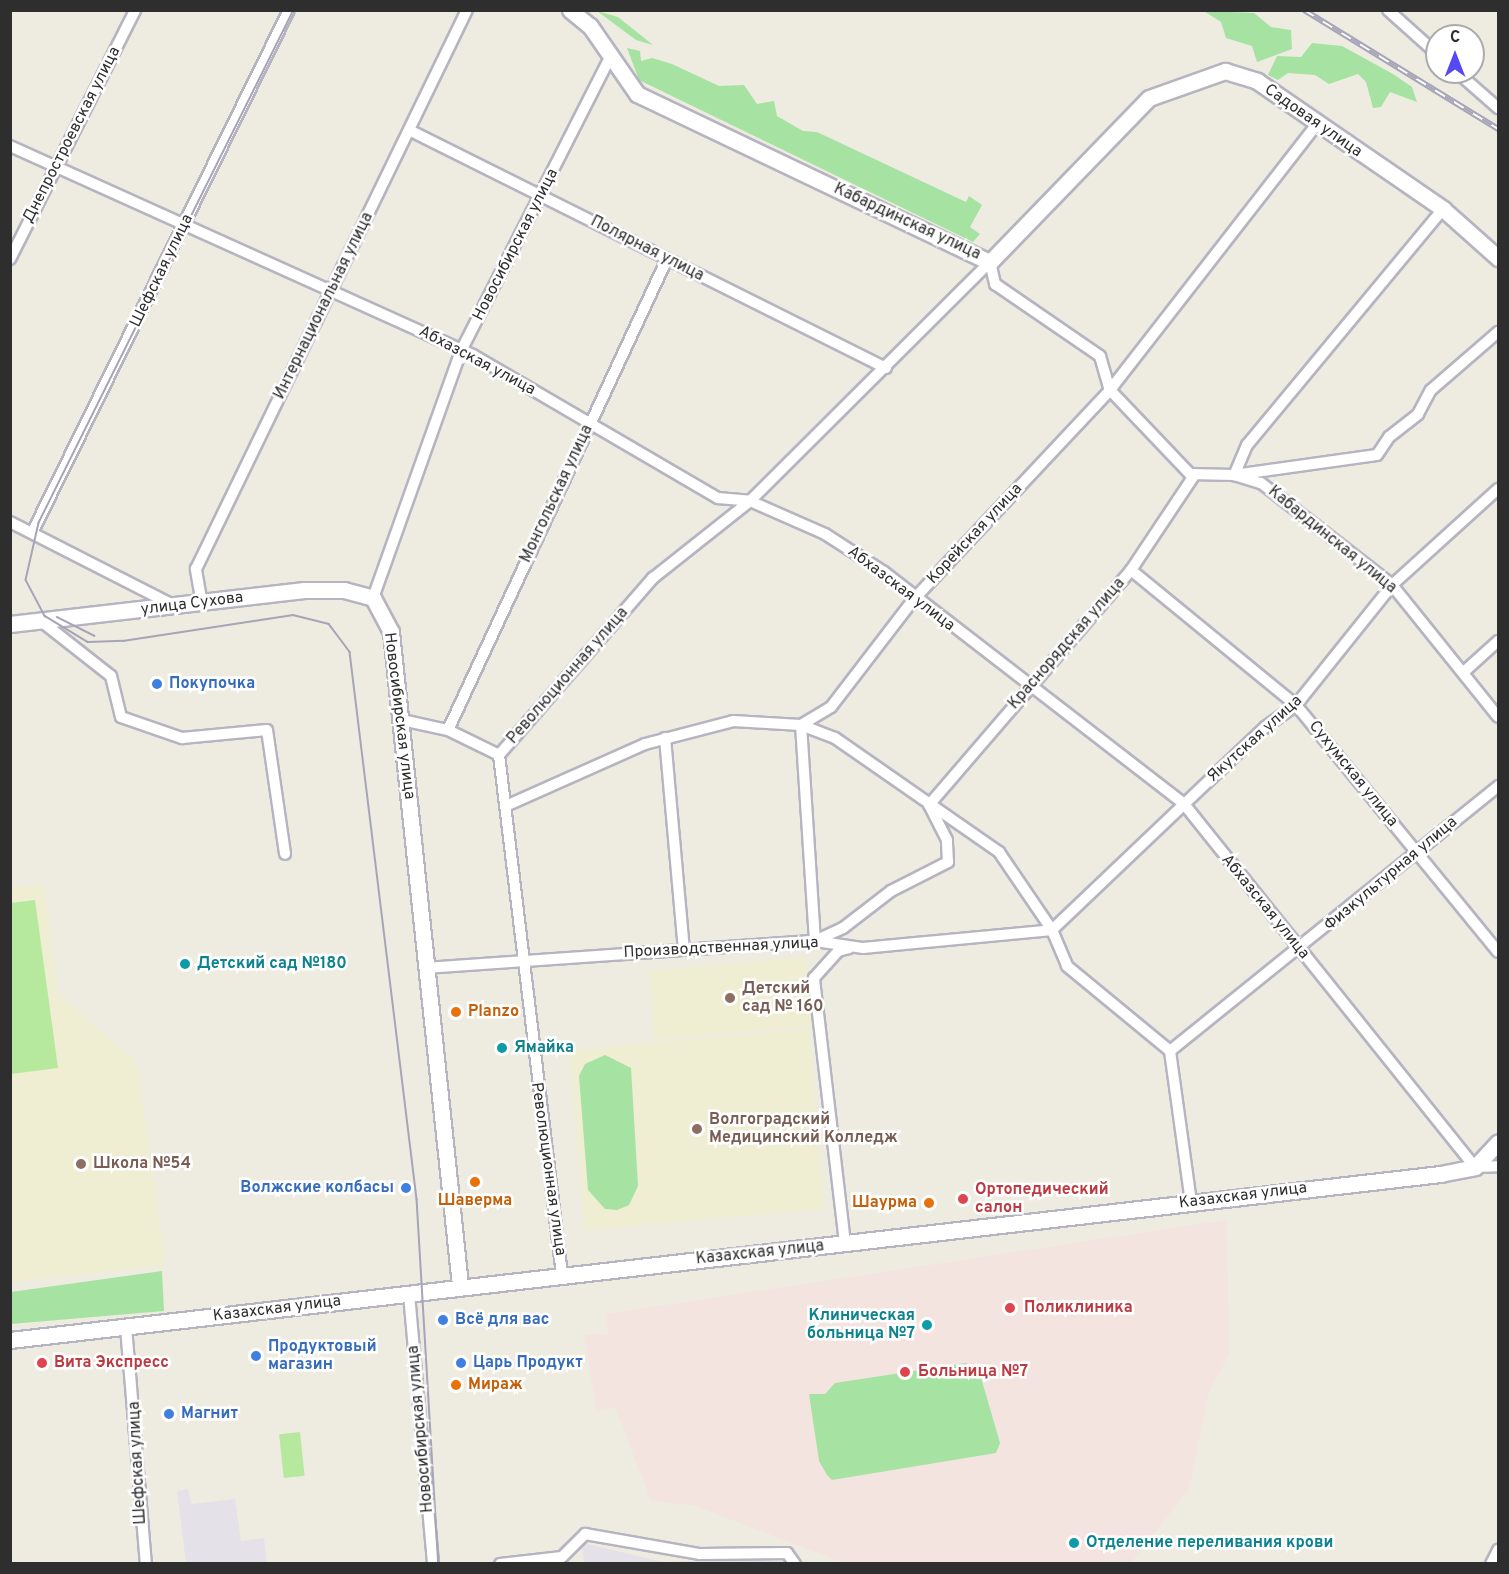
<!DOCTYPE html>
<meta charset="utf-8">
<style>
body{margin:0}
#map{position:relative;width:1509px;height:1574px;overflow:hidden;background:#eeece1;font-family:Overpass,sans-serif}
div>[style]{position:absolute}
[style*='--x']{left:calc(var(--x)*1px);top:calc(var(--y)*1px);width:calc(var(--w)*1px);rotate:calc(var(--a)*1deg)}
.industrial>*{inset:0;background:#e5e1e8}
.education>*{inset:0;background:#efedd2;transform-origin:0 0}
.medical>*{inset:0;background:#f4e4e0}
.green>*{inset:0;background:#a6e2a1}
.pitch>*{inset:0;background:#b6e99d;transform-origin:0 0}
.roads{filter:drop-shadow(2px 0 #b5b4c0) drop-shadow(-2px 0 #b5b4c0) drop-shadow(0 2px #b5b4c0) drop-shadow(0 -2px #b5b4c0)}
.street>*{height:10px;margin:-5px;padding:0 5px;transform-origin:5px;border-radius:5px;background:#fff}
.secondary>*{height:15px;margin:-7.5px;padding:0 7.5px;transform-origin:7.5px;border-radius:7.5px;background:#fff}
.tram>*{height:1.5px;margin:-0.75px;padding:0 0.75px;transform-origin:0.75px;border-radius:0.75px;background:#a6a4b7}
.rail>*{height:6px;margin-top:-3px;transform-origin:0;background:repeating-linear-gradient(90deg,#fff 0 11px,#a6a4b7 0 22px);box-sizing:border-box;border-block:2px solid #a6a4b7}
.dots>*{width:16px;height:16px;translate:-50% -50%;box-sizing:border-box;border:3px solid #fff;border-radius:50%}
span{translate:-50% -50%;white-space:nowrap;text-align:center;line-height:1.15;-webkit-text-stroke:5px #fff;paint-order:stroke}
.street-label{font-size:16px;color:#2e2e2e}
.shop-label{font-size:16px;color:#366cbe;font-weight:700}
.left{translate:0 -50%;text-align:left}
.right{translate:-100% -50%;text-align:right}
.culture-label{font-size:16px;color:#0d838f;font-weight:700}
.education-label{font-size:16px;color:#785e54;font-weight:700}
.food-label{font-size:16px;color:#c56008;font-weight:700}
.health-label{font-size:16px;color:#be3a42;font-weight:700}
.frame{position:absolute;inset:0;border:12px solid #2e2e2e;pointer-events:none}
.north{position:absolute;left:1425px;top:24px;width:60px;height:60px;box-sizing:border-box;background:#fff;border:2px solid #ababab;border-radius:50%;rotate:0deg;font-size:16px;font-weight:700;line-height:24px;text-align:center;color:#2e2e2e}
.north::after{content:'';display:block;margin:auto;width:21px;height:27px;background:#5449f4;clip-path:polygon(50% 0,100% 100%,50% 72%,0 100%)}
</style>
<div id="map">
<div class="industrial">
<div style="clip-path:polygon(188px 1489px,191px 1504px,235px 1499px,241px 1541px,264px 1538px,267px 1563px,186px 1563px,177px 1491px)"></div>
<div style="clip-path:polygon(582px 1543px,664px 1562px,783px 1559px,783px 1563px,584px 1563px)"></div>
</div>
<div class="education">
<div style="clip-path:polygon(44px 884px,59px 995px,137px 1062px,166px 1266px,11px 1282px,10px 888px)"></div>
<div style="left:806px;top:957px;width:69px;height:158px;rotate:85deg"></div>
<div style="left:809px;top:1029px;width:181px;height:241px;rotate:85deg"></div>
</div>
<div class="medical">
<div style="clip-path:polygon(1226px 1220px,1230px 1353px,1209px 1392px,1189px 1489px,1131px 1563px,844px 1563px,692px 1505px,651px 1501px,615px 1407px,596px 1410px,584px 1334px,608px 1334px,606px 1314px)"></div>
</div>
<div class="green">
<div style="clip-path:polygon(597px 11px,618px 17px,653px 45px,636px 40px)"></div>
<div style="clip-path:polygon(1204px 11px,1254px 13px,1271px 27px,1291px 30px,1292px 49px,1257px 62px,1252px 46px,1226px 38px,1221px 22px)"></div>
<div style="clip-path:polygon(1312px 43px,1342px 46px,1393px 74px,1412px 87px,1417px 102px,1390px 92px,1381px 107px,1373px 108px,1366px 82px,1358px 74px,1329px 84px,1315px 75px,1288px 73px,1278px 80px,1268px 75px,1277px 56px,1301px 57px)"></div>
<div style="clip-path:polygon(627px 48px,640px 51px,641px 61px,652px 58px,672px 64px,719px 86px,744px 85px,757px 104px,774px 101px,777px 116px,803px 131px,817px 132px,966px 202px,969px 196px,982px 205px,970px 227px,980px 234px,973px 242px,639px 80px)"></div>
<div style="clip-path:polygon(605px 1055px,631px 1068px,638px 1186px,629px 1205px,617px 1210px,605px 1209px,588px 1190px,579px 1076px,585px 1064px)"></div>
<div style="clip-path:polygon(162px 1271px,164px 1311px,11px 1324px,11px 1292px)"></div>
<div style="clip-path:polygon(966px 1363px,980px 1374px,1000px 1443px,996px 1453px,832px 1480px,827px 1475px,819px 1461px,809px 1394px,825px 1394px,835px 1383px)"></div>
</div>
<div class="pitch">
<div style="clip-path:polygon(35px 900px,58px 1068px,11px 1074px,11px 903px)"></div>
<div style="left:300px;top:1432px;width:44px;height:21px;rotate:84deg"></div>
</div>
<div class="roads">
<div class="street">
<div style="--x:1388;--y:10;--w:66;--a:41.9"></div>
<div style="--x:1457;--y:72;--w:55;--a:41.3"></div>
<div style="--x:409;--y:130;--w:533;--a:26.52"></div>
<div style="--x:10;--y:146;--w:508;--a:24.29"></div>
<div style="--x:473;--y:355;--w:284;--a:30.3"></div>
<div style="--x:718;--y:498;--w:32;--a:5"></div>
<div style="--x:750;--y:501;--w:82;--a:23.7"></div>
<div style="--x:825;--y:534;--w:70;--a:32.8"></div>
<div style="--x:884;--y:572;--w:379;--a:37.7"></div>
<div style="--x:1184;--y:804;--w:465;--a:51.3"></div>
<div style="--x:1475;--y:1167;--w:23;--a:-2"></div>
<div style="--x:1443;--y:209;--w:307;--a:129.7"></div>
<div style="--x:1247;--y:445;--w:33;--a:113"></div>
<div style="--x:1234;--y:475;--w:144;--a:-8"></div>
<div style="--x:1377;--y:455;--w:22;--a:-56"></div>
<div style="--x:1389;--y:437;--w:37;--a:-38"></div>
<div style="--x:1418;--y:414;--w:27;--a:-62"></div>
<div style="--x:1431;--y:390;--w:89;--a:-40.9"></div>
<div style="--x:10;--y:259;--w:279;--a:-63.3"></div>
<div style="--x:990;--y:262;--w:23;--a:77"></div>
<div style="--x:995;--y:284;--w:127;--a:34.4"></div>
<div style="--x:1100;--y:356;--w:35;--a:74"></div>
<div style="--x:1110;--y:390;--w:116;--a:46.4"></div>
<div style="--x:1190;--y:474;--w:44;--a:1.3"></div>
<div style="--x:1234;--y:475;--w:28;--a:17"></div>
<div style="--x:1261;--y:483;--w:166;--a:37.9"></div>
<div style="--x:1392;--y:585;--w:169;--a:51.2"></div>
<div style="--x:10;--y:522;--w:185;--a:27"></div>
<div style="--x:33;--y:531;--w:580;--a:-63.83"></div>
<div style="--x:1131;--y:570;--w:213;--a:39.3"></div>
<div style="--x:1296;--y:705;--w:319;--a:50.7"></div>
<div style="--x:373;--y:598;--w:262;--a:-70.4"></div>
<div style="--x:461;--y:351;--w:332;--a:-63.1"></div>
<div style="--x:202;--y:604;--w:36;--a:-100"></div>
<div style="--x:196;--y:569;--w:621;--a:-64.14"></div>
<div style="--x:41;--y:621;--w:89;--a:38.2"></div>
<div style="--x:111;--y:676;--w:42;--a:76.3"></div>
<div style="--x:121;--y:717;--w:65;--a:19"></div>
<div style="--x:182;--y:738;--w:85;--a:-5.4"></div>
<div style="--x:267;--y:730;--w:125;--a:81.7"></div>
<div style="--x:1466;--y:670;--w:43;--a:-42.2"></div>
<div style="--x:402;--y:720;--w:47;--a:12.3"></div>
<div style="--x:448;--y:730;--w:57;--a:26.1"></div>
<div style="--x:801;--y:725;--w:216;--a:86.3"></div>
<div style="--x:815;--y:941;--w:31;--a:-25"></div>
<div style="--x:843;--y:928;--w:61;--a:-37.6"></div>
<div style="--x:891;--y:891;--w:64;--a:-27"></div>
<div style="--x:948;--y:862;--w:22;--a:-93"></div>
<div style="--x:947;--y:840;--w:39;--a:-117"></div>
<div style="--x:929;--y:805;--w:310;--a:-49.3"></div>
<div style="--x:1131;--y:570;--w:115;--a:-56.3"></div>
<div style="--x:801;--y:725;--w:35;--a:-31"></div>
<div style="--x:831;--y:707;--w:136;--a:-52.5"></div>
<div style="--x:914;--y:599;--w:287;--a:-46.8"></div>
<div style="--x:1110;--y:390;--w:336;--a:-52.1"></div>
<div style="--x:448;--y:730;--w:519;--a:-65.06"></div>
<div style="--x:665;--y:738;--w:212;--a:84.9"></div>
<div style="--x:499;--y:755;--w:235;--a:-49"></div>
<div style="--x:653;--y:578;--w:124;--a:-38.4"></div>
<div style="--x:750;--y:501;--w:339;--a:-44.9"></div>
<div style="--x:499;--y:755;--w:524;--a:83.09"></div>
<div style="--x:508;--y:805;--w:150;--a:-24"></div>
<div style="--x:645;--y:744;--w:91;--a:-14.6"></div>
<div style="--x:733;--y:721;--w:68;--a:3.4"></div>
<div style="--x:801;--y:725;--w:36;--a:21"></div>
<div style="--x:835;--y:738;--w:200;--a:34.8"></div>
<div style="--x:999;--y:852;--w:94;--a:55.8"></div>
<div style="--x:1052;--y:930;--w:39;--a:67"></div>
<div style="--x:1067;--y:966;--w:134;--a:39.5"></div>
<div style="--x:1170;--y:1051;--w:153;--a:82.1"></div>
<div style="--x:1052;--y:930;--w:294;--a:-43.6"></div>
<div style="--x:1265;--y:727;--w:38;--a:-35"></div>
<div style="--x:1296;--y:705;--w:154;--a:-51.3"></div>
<div style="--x:1392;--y:585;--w:143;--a:-42.2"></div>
<div style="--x:425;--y:968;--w:391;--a:-4"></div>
<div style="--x:815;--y:941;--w:49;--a:8.3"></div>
<div style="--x:863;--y:948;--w:190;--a:-5.4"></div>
<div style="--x:1170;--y:1051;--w:422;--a:-38.9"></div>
<div style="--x:845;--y:1243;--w:267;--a:-96.7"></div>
<div style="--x:814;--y:978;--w:36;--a:-48"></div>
<div style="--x:838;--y:951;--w:11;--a:-15"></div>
<div style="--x:409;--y:1294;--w:271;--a:84.9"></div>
<div style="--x:126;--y:1327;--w:238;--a:85.2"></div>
<div style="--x:500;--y:1564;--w:62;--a:-6.4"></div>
<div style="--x:562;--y:1557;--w:33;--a:-45"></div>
<div style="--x:585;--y:1534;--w:117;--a:9.9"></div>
<div style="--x:700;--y:1554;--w:87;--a:-0.7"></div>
<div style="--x:787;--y:1553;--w:14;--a:54"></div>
<div style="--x:1491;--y:1564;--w:16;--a:-63"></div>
</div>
<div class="secondary">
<div style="--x:570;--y:10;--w:26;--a:39"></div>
<div style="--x:590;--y:26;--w:83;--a:55.3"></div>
<div style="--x:637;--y:94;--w:391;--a:25.5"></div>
<div style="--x:990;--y:262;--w:228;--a:-45.9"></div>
<div style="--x:1149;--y:98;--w:81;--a:-19.6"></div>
<div style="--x:1225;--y:71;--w:34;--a:17"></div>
<div style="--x:1257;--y:81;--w:226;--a:34.5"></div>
<div style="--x:1443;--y:209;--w:74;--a:41.7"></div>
<div style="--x:10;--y:624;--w:296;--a:-6.6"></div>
<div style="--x:304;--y:590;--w:40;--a:0"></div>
<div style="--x:344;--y:590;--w:30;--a:15"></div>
<div style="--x:373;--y:598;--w:38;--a:62"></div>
<div style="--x:391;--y:632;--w:657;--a:83.97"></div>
<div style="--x:10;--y:1340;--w:1440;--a:-6.62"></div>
<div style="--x:1440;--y:1174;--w:36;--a:-11"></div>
<div style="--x:1475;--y:1167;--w:34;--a:-47"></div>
</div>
</div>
<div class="tram">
<div style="--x:294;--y:10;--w:573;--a:116.43"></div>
<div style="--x:39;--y:523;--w:58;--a:102.8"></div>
<div style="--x:26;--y:580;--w:41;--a:62.2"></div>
<div style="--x:45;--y:616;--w:50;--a:31.2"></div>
<div style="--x:88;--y:642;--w:35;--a:-2"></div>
<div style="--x:123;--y:641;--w:172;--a:-8.7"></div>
<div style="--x:293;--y:615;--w:37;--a:14"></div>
<div style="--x:329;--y:624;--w:35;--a:53"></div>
<div style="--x:350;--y:652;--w:551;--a:83.02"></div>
<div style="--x:417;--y:1199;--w:366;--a:86.6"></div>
<div style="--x:57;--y:617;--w:42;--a:26.6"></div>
</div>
<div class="rail">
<div style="--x:1304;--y:10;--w:228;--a:31.5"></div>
</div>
<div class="dots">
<div style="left:157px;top:684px;background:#3f7fe0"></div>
<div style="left:185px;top:964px;background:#0f9aa8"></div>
<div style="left:730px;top:998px;background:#8d6e63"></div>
<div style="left:456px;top:1012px;background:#e8710a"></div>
<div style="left:502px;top:1048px;background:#0f9aa8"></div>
<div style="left:697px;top:1129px;background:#8d6e63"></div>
<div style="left:81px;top:1164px;background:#8d6e63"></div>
<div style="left:475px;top:1182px;background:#e8710a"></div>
<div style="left:406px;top:1188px;background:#3f7fe0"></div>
<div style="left:963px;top:1199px;background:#e0444e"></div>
<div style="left:929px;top:1203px;background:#e8710a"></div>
<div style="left:1010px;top:1308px;background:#e0444e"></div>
<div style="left:443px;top:1320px;background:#3f7fe0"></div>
<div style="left:927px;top:1325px;background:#0f9aa8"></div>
<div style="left:256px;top:1356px;background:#3f7fe0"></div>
<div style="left:42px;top:1363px;background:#e0444e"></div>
<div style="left:461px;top:1363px;background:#3f7fe0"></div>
<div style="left:905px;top:1372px;background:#e0444e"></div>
<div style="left:456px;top:1385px;background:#e8710a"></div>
<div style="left:169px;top:1414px;background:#3f7fe0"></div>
<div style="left:1074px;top:1543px;background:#0f9aa8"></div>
</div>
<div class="street-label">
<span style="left:1313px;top:121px;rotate:35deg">Садовая улица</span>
<span style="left:72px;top:135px;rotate:-63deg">Днепростроевская улица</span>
<span style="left:907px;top:222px;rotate:25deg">Кабардинская улица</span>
<span style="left:516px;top:245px;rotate:-63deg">Новосибирская улица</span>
<span style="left:647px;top:249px;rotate:27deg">Полярная улица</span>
<span style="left:162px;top:271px;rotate:-64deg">Шефская улица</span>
<span style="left:324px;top:306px;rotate:-64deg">Интернациональная улица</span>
<span style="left:477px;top:361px;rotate:28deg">Абхазская улица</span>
<span style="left:557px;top:494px;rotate:-65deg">Монгольская улица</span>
<span style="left:975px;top:534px;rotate:-47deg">Корейская улица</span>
<span style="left:1332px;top:540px;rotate:39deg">Кабардинская улица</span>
<span style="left:901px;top:589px;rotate:37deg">Абхазская улица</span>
<span style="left:192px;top:604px;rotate:-7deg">улица Сухова</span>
<span style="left:1067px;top:644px;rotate:-49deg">Краснорядская улица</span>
<span style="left:568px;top:676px;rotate:-49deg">Революционная улица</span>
<span style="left:399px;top:716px;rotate:83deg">Новосибирская улица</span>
<span style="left:1255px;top:739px;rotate:-42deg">Якутская улица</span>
<span style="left:1353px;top:774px;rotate:51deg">Сухумская улица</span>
<span style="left:1391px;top:874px;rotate:-40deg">Физкультурная улица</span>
<span style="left:1265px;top:907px;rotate:51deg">Абхазская улица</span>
<span style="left:721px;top:948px;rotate:-3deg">Производственная улица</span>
<span style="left:548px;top:1169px;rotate:82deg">Революционная улица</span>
<span style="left:1243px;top:1196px;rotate:-7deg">Казахская улица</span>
<span style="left:760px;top:1253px;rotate:-6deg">Казахская улица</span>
<span style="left:277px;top:1309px;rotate:-7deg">Казахская улица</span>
<span style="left:421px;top:1429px;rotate:-95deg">Новосибирская улица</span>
<span style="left:138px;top:1463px;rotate:-93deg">Шефская улица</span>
</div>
<div class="shop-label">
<span class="left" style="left:169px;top:684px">Покупочка</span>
<span class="right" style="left:394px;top:1188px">Волжские колбасы</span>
<span class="left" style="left:455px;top:1320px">Всё для вас</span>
<span class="left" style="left:268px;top:1356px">Продуктовый<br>магазин</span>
<span class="left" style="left:473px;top:1363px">Царь Продукт</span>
<span class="left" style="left:181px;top:1414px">Магнит</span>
</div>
<div class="culture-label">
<span class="left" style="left:197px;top:964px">Детский сад №180</span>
<span class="left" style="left:514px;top:1048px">Ямайка</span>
<span class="right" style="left:915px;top:1325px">Клиническая<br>больница №7</span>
<span class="left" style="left:1086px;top:1543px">Отделение переливания крови</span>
</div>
<div class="education-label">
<span class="left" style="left:742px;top:998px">Детский<br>сад № 160</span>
<span class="left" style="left:709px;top:1129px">Волгоградский<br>Медицинский Колледж</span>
<span class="left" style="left:93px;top:1164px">Школа №54</span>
</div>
<div class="food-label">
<span class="left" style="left:468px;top:1012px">Planzo</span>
<span style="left:475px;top:1201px">Шаверма</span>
<span class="right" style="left:917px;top:1203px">Шаурма</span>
<span class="left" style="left:468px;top:1385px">Мираж</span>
</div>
<div class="health-label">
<span class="left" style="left:975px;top:1199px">Ортопедический<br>салон</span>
<span class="left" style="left:1024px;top:1308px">Поликлиника</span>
<span class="left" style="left:54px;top:1363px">Вита Экспресс</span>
<span class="left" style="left:918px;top:1372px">Больница №7</span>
</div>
<div class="frame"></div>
<div class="north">С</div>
</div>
